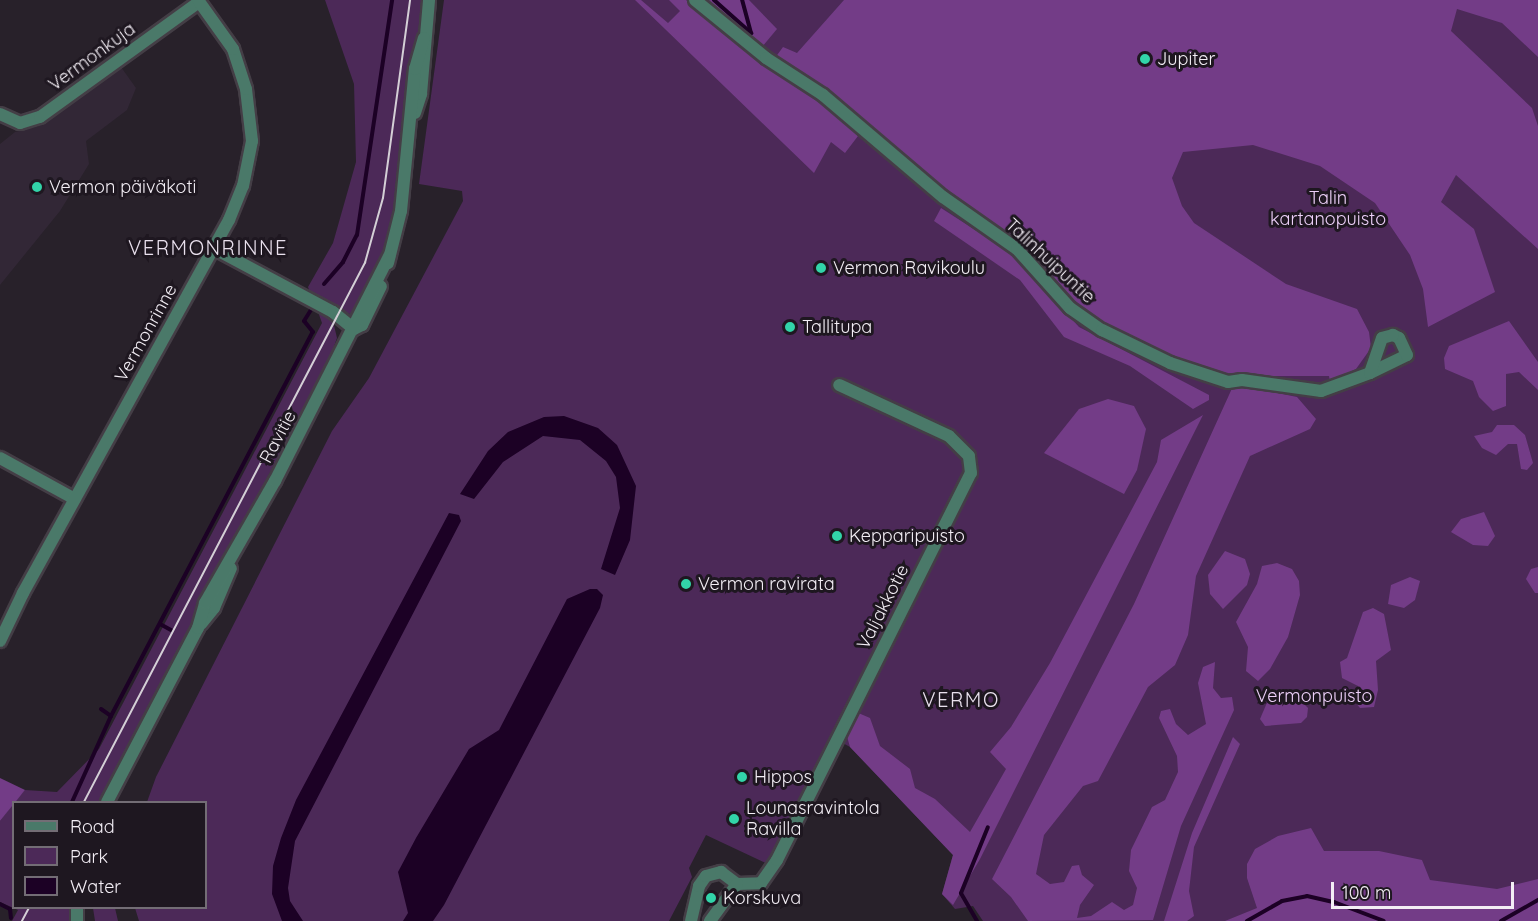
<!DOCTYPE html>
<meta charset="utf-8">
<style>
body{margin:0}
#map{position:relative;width:1538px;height:921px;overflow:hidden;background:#28212a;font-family:Quicksand,sans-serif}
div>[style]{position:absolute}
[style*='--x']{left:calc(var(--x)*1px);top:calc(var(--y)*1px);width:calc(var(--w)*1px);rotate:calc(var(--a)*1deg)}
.built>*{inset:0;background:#322736}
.green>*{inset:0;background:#4c2958}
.forest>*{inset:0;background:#733c87}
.water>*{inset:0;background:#1c0125}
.stream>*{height:4px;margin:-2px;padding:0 2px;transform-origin:2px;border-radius:2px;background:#1c0125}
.roads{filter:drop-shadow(2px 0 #443e46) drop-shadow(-2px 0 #443e46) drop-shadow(0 2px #443e46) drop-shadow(0 -2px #443e46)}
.minor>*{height:12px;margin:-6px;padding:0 6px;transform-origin:6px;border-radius:6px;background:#4a7969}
.tram>*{height:1.5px;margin:-0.75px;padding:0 0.75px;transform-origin:0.75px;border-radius:0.75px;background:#d4cfd6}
.dots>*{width:16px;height:16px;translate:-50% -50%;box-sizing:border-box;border:3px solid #1e1720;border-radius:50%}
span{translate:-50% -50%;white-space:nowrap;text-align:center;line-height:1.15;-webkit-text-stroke:6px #1e1720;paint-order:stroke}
.street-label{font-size:18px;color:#f3eef5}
.poi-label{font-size:18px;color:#f3eef5}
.left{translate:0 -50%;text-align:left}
.park-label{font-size:18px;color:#edd0f9}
.neighbourhood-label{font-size:20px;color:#e9e0ed;letter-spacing:1.5px}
.legend{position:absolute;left:12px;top:801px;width:195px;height:108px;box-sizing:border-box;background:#1e1720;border:2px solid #736d75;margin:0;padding:8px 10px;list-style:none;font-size:18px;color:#f3eef5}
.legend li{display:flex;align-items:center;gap:12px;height:30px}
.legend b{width:30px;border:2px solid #736d75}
.scale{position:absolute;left:1331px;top:882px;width:183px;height:27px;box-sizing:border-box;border:3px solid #f3eef5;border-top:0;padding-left:8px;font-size:18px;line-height:21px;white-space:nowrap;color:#f3eef5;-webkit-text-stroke:4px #1e1720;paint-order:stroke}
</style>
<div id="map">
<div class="built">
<div style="clip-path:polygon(121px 67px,136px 88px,127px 110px,86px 141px,89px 164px,60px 211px,0 285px,0 144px,15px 132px,39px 126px)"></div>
</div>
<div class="green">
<div style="clip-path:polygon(325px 0,423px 0,391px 224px,380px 262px,352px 315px,312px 298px,308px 287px,333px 243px,356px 162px,354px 84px)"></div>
<div style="clip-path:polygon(444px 0,1538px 0,1538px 921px,983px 921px,973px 906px,955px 909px,942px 894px,953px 855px,850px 747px,832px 737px,768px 864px,706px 835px,689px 868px,692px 877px,669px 921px,139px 921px,135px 908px,206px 908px,206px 802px,147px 802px,156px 777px,332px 431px,369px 378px,463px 201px,462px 191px,419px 184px)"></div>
<div style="clip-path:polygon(317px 309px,333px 321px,337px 338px,331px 355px,99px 802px,14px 802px,25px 790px,57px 792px,99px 749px,322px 323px)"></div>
<div style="clip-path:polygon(14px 803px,14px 908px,69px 908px,70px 921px,12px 921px,18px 910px,0 902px,0 821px)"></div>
<div style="clip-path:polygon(93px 908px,115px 908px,118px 921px,95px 921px)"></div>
</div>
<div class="forest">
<div style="clip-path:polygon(635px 0,641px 0,668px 23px,680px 11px,669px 0,686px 0,721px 32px,827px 107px,858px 136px,845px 153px,831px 142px,814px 173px)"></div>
<div style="clip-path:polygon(707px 0,749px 0,777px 29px,762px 47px)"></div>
<div style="clip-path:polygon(844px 0,1538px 0,1538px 57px,1502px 23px,1457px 9px,1451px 31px,1532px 108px,1538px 126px,1538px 249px,1456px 175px,1441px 202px,1474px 229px,1495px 292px,1428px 327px,1423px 289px,1410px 255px,1375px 203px,1320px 166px,1253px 145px,1183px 152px,1172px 178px,1182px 206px,1194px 223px,1286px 284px,1357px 309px,1369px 332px,1371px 348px,1356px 369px,1330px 382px,1329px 376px,1272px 376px,1271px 380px,1222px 373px,1167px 355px,1106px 326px,1071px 300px,1033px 257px,1008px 237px,940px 190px,839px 101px,775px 58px,783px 47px,797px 53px)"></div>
<div style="clip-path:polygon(941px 208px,1011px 253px,1079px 327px,1209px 395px,1209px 400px,1193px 409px,1130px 366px,1064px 337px,1020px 280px,934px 221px)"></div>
<div style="clip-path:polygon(1509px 321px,1538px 362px,1538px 390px,1519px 372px,1506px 374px,1506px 406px,1493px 411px,1479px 397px,1473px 381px,1445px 369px,1444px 358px,1449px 346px)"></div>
<div style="clip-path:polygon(1234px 384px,1297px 397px,1316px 419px,1310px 429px,1250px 456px,1196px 576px,1188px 635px,1175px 665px,1148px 687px,1098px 781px,1083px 786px,1044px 835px,1036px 874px,1050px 884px,1064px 882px,1072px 866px,1079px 865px,1082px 875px,1094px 885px,1080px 905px,1077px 918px,1091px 916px,1112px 902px,1124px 910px,1133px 905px,1137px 888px,1129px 871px,1131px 850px,1152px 807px,1165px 800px,1178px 772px,1177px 756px,1159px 718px,1161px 711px,1170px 709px,1176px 724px,1188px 735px,1206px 724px,1198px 683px,1203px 667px,1215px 662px,1213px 688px,1221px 698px,1232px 697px,1234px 710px,1181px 826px,1153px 920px,1028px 921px,1011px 897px,992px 879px,1134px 604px)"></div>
<div style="clip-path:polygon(1108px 399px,1134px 406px,1146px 429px,1137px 470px,1124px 494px,1044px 453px,1079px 409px)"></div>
<div style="clip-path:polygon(1203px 415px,980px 859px,953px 905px,942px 894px,953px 855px,850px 747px,846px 733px,856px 712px,870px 718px,880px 746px,910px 769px,915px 788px,935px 799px,970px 832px,1006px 769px,990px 752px,1011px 727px,1050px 663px,1157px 462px,1161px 440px)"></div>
<div style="clip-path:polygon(1497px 425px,1514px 425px,1525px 435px,1533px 463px,1527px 470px,1521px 469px,1517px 444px,1508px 444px,1496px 455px,1482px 448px,1474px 436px,1492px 432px)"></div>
<div style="clip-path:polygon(1484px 512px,1495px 536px,1488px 546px,1473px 545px,1451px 532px,1461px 519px)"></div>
<div style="clip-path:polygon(1225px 551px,1245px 559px,1250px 574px,1247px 585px,1223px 609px,1210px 594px,1208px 575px)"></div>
<div style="clip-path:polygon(1277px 563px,1292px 569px,1299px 581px,1300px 595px,1288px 637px,1270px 669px,1258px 681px,1246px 671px,1248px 647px,1236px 622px,1257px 584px,1262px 566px)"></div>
<div style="clip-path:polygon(1538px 567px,1538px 593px,1535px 593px,1526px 579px,1531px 569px)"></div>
<div style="clip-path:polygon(1410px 577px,1420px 581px,1415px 600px,1404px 608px,1388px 604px,1391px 585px)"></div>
<div style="clip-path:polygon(1373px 608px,1384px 614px,1391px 650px,1376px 661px,1378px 690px,1374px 707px,1360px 708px,1355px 702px,1358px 686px,1342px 678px,1340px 662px,1347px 658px,1363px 612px)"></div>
<div style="clip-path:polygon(1269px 698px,1302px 702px,1308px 708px,1307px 717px,1301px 723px,1265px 726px,1260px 719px)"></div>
<div style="clip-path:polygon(1233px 737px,1240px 744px,1194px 847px,1189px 891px,1194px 916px,1187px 921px,1164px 921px,1192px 833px)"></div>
<div style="clip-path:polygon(0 778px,25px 790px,0 821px)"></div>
<div style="clip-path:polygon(1311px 828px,1324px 851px,1379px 851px,1422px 860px,1430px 880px,1497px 889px,1538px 879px,1538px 921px,1225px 921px,1257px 908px,1247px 878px,1247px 864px,1255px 849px,1278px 836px)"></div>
</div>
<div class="water">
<div style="clip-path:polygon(564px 416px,598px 428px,617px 445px,636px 486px,630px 540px,615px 575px,601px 569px,620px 508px,616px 477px,606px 461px,580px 440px,543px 436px,503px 462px,474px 499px,460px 494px,488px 451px,508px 432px,544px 417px)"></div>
<div style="clip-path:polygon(449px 513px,459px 515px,461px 521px,295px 841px,288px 888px,290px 901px,303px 921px,282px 921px,272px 894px,273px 866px,281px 838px,296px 800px)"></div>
<div style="clip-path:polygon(590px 589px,597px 589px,603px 595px,600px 608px,444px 905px,433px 921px,403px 921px,408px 913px,398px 872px,416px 838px,469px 749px,499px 730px,567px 599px)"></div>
</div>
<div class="stream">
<div style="--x:714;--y:0;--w:50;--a:41.7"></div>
<div style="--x:751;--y:33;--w:34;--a:-105"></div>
<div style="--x:324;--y:284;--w:29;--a:-49"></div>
<div style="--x:343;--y:262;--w:30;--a:-63"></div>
<div style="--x:357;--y:235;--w:238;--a:-81.5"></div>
<div style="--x:160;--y:624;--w:13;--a:29"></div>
<div style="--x:101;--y:709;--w:12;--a:35"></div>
<div style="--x:72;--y:802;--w:94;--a:-65.6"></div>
<div style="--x:111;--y:716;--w:434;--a:-62.3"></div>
<div style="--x:313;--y:332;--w:14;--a:-129"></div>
<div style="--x:304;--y:321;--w:13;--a:-58"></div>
<div style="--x:0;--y:904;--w:11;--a:27"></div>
<div style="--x:10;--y:909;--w:9;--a:84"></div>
<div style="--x:977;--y:921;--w:32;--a:-120"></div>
<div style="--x:961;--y:893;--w:71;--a:-67.8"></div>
<div style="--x:1247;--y:921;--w:40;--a:-29.7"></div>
<div style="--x:1282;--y:901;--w:25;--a:-11"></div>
<div style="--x:1307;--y:896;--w:28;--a:13"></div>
<div style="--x:1334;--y:902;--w:53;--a:20.8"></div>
<div style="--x:1501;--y:921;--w:43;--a:-29.6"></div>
</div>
<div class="roads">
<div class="minor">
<div style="--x:695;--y:0;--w:92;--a:39.2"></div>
<div style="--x:766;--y:58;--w:68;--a:33"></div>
<div style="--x:823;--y:95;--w:157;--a:40.4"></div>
<div style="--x:943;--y:197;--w:90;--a:35.1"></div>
<div style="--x:1017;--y:249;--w:79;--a:48.1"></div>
<div style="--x:1070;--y:308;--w:39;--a:35"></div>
<div style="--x:1102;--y:330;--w:76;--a:25.9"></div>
<div style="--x:1170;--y:363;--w:61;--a:18.1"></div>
<div style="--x:1228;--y:382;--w:14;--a:-8"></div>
<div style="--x:1242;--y:380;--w:80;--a:7.9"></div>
<div style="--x:1321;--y:391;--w:52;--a:-20.2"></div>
<div style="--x:1370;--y:373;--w:41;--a:-25.9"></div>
<div style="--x:1407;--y:355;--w:19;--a:-115"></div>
<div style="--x:1399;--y:338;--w:7;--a:-153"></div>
<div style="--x:1393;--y:335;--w:11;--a:165"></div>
<div style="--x:1382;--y:338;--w:37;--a:109"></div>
<div style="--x:415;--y:113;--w:20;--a:-72"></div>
<div style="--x:421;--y:94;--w:94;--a:-85.1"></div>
<div style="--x:0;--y:114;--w:22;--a:24"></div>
<div style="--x:20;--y:123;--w:21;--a:-17"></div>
<div style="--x:40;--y:117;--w:196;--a:-35.9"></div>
<div style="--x:213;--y:248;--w:136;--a:28.1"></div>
<div style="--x:333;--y:312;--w:27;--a:39"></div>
<div style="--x:388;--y:263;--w:54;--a:-76"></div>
<div style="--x:401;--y:211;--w:143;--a:-84.4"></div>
<div style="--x:415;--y:69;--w:32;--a:-74"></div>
<div style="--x:354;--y:329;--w:9;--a:-27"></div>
<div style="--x:362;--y:325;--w:43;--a:-64"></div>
<div style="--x:0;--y:458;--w:85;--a:28.7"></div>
<div style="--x:201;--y:624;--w:21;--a:-51"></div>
<div style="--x:214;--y:608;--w:43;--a:-67"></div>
<div style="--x:0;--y:641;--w:53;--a:-64.4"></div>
<div style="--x:23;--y:593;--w:426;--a:-61.1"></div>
<div style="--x:229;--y:220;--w:37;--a:-68"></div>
<div style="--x:243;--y:186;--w:46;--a:-78.7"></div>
<div style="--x:252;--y:141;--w:52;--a:-96.6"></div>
<div style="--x:246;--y:89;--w:42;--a:-108"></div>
<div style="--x:233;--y:49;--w:60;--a:-125.5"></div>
<div style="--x:107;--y:802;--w:196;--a:-62.4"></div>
<div style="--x:198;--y:628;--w:26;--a:-74"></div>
<div style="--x:205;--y:603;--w:141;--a:-60.2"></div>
<div style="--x:275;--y:481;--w:252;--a:-63.1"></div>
<div style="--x:77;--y:908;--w:13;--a:90"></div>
<div style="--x:691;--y:921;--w:36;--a:-77"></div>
<div style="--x:699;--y:886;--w:12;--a:-55"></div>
<div style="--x:706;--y:876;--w:16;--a:-15"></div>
<div style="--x:721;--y:872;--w:20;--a:37"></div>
<div style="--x:737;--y:884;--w:24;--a:-2"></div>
<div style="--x:761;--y:883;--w:28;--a:-55"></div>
<div style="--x:777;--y:860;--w:433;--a:-63.4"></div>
<div style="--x:971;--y:473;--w:17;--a:-97"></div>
<div style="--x:969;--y:456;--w:28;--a:-135"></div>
<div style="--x:949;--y:436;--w:121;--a:-155.1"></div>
<div style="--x:710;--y:921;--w:46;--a:-53.9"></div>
</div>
</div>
<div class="tram">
<div style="--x:84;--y:802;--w:608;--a:-62.47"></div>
<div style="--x:365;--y:263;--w:67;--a:-74.5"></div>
<div style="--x:383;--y:198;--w:200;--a:-82.2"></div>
<div style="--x:22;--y:921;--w:15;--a:-62"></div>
</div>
<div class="dots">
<div style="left:1145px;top:59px;background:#32d4a9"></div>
<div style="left:37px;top:187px;background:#32d4a9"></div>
<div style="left:821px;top:268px;background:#32d4a9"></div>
<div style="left:790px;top:327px;background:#32d4a9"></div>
<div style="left:837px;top:536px;background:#32d4a9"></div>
<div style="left:686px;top:584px;background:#32d4a9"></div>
<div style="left:742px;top:777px;background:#32d4a9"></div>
<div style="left:734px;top:819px;background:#32d4a9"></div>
<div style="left:711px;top:898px;background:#32d4a9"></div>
</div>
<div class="street-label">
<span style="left:92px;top:57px;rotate:-36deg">Vermonkuja</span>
<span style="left:1050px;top:261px;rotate:43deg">Talinhuipuntie</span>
<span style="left:146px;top:333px;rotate:-61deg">Vermonrinne</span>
<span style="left:278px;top:437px;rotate:-62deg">Ravitie</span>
<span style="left:883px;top:607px;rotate:-63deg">Valjakkotie</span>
</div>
<div class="poi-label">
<span class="left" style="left:1157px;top:59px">Jupiter</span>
<span class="left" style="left:49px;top:187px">Vermon päiväkoti</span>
<span class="left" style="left:833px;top:268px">Vermon Ravikoulu</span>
<span class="left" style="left:802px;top:327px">Tallitupa</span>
<span class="left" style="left:849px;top:536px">Kepparipuisto</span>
<span class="left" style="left:698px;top:584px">Vermon ravirata</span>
<span class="left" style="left:754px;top:777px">Hippos</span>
<span class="left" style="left:746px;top:819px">Lounasravintola<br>Ravilla</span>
<span class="left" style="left:723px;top:898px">Korskuva</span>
</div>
<div class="park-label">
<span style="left:1328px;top:209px">Talin<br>kartanopuisto</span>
<span style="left:1314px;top:696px">Vermonpuisto</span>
</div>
<div class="neighbourhood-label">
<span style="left:208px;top:247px">VERMONRINNE</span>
<span style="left:961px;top:699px">VERMO</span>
</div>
<ul class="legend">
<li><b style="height:8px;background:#4a7969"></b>Road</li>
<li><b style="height:16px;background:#4c2958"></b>Park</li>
<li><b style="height:16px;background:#1c0125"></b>Water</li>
</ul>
<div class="scale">100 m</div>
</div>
